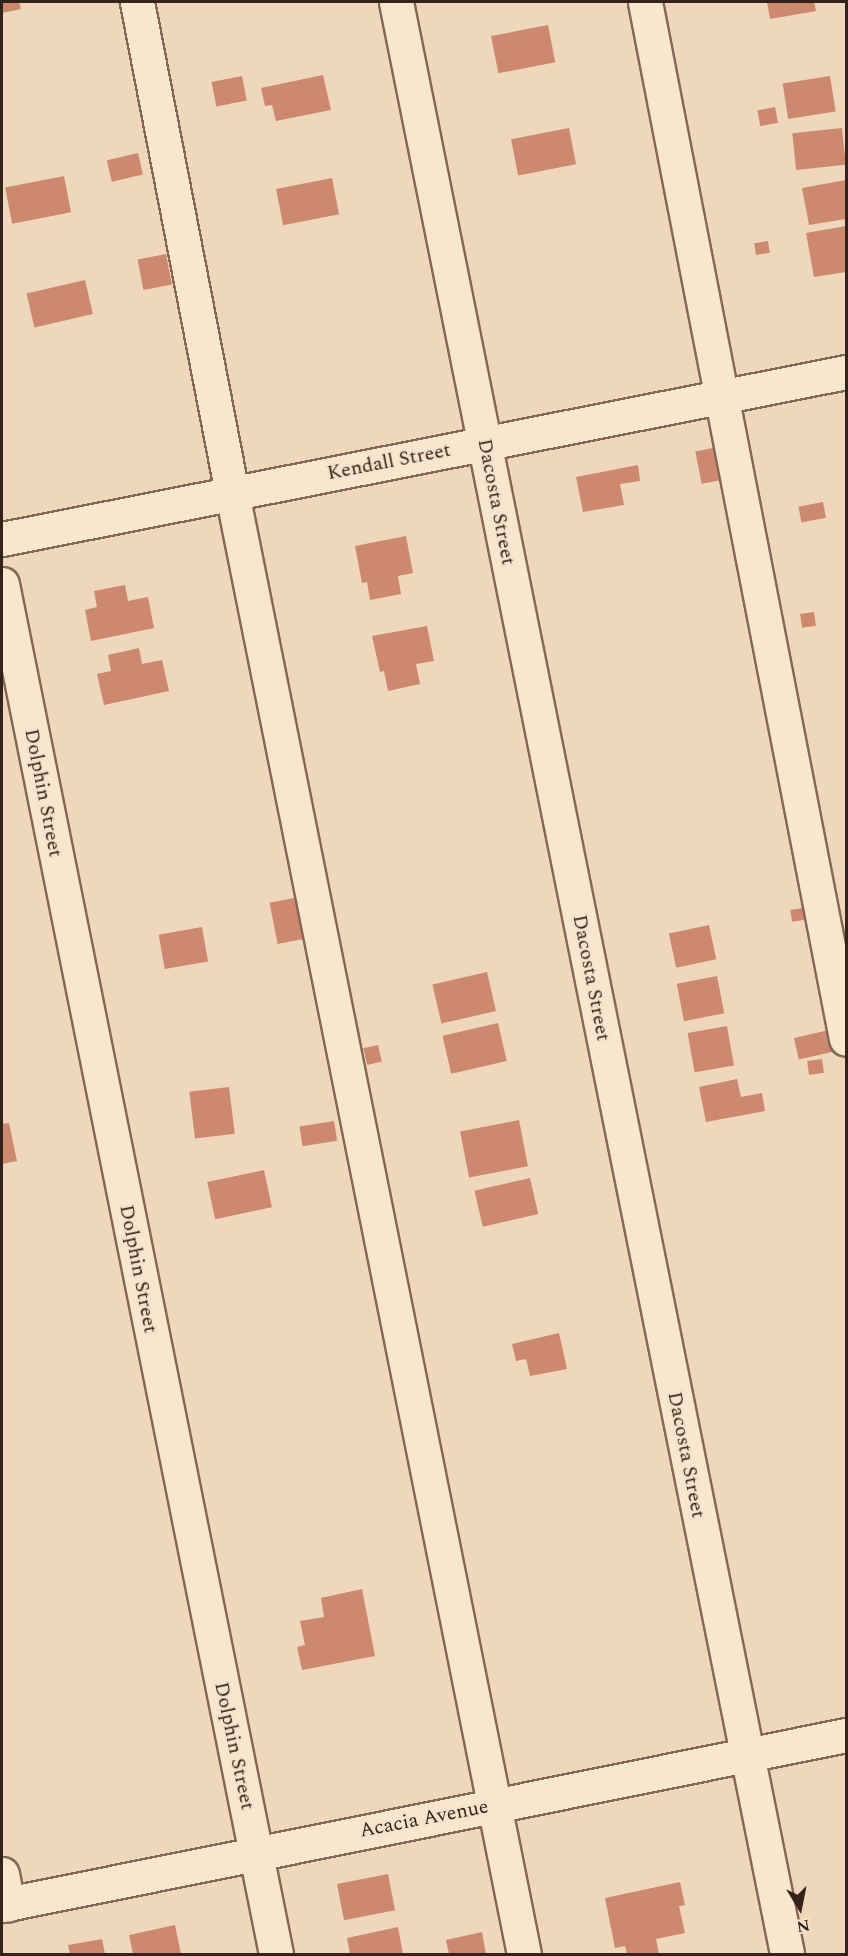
<!DOCTYPE html>
<style>
body{margin:0}
#map{position:relative;width:848px;height:1956px;overflow:hidden;background:#eed7bb;font-family:Spectral,serif}
div>[style]{position:absolute}
[style*='--x']{left:calc(var(--x)*1px);top:calc(var(--y)*1px);width:calc(var(--w)*1px);rotate:calc(var(--a)*1deg)}
.building>*{inset:0;background:#cd8970;transform-origin:0 0}
.roads{filter:drop-shadow(2px 0 #856755) drop-shadow(-2px 0 #856755) drop-shadow(0 2px #856755) drop-shadow(0 -2px #856755)}
.minor>*{height:33px;margin:-16.5px;padding:0 16.5px;transform-origin:16.5px;border-radius:16.5px;background:#f9e6ce}
span{translate:-50% -50%;white-space:nowrap;text-align:center;line-height:1.15;-webkit-text-stroke:5px #f5e3cb;paint-order:stroke}
.street-label{font-size:20px;color:#34231a}
.frame{position:absolute;inset:0;border:3px solid #34231a;pointer-events:none}
.north{position:absolute;left:770px;top:1878px;width:60px;height:60px;-webkit-text-stroke:4px #f5e3cb;paint-order:stroke;rotate:170deg;font-size:16px;font-weight:700;line-height:24px;text-align:center;color:#34231a}
.north::after{content:'';display:block;margin:auto;width:21px;height:27px;background:#34231a;clip-path:polygon(50% 0,100% 100%,50% 72%,0 100%)}
</style>
<div id="map">
<div class="building">
<div style="clip-path:polygon(2px 2px,19px 2px,21px 9px,2px 13px)"></div>
<div style="clip-path:polygon(767px 2px,814px 2px,816px 11px,770px 19px)"></div>
<div style="left:548px;top:25px;width:38px;height:58px;rotate:79deg"></div>
<div style="clip-path:polygon(323px 75px,331px 110px,276px 121px,272px 105px,265px 106px,261px 88px)"></div>
<div style="left:242px;top:76px;width:25px;height:31px;rotate:79deg"></div>
<div style="left:830px;top:76px;width:36px;height:48px;rotate:81deg"></div>
<div style="left:775px;top:107px;width:16px;height:18px;rotate:79deg"></div>
<div style="left:569px;top:128px;width:37px;height:59px;rotate:79deg"></div>
<div style="left:842px;top:128px;width:37px;height:50px;rotate:84deg"></div>
<div style="left:138px;top:153px;width:22px;height:32px;rotate:77deg"></div>
<div style="left:64px;top:176px;width:37px;height:60px;rotate:79deg"></div>
<div style="left:332px;top:178px;width:37px;height:57px;rotate:79deg"></div>
<div style="clip-path:polygon(846px 180px,846px 219px,809px 225px,802px 188px)"></div>
<div style="clip-path:polygon(846px 226px,846px 272px,814px 277px,806px 233px)"></div>
<div style="left:768px;top:241px;width:12px;height:14px;rotate:81deg"></div>
<div style="left:166px;top:254px;width:31px;height:29px;rotate:79deg"></div>
<div style="left:85px;top:280px;width:35px;height:60px;rotate:77deg"></div>
<div style="left:713px;top:448px;width:33px;height:18px;rotate:79deg"></div>
<div style="clip-path:polygon(638px 465px,640px 481px,620px 484px,624px 505px,583px 512px,576px 477px)"></div>
<div style="left:823px;top:502px;width:16px;height:25px;rotate:79deg"></div>
<div style="clip-path:polygon(406px 536px,413px 573px,398px 576px,401px 594px,370px 600px,367px 582px,362px 583px,355px 546px)"></div>
<div style="clip-path:polygon(125px 585px,128px 601px,148px 597px,154px 628px,91px 641px,85px 610px,97px 607px,94px 591px)"></div>
<div style="left:814px;top:612px;width:14px;height:14px;rotate:82deg"></div>
<div style="clip-path:polygon(427px 626px,434px 661px,416px 664px,420px 684px,388px 691px,384px 671px,380px 672px,372px 636px)"></div>
<div style="clip-path:polygon(139px 648px,142px 664px,162px 660px,169px 691px,104px 705px,97px 674px,111px 671px,108px 655px)"></div>
<div style="left:299px;top:897px;width:42px;height:30px;rotate:79deg"></div>
<div style="left:809px;top:907px;width:12px;height:19px;rotate:81deg"></div>
<div style="left:709px;top:925px;width:35px;height:41px;rotate:78deg"></div>
<div style="left:202px;top:927px;width:35px;height:44px;rotate:80deg"></div>
<div style="left:487px;top:972px;width:40px;height:56px;rotate:77deg"></div>
<div style="left:717px;top:976px;width:38px;height:41px;rotate:79deg"></div>
<div style="left:498px;top:1023px;width:39px;height:57px;rotate:77deg"></div>
<div style="left:727px;top:1026px;width:40px;height:40px;rotate:80deg"></div>
<div style="left:829px;top:1030px;width:22px;height:36px;rotate:77deg"></div>
<div style="left:378px;top:1045px;width:17px;height:15px;rotate:77deg"></div>
<div style="left:822px;top:1059px;width:14px;height:15px;rotate:82deg"></div>
<div style="clip-path:polygon(737px 1079px,741px 1097px,762px 1093px,765px 1111px,706px 1122px,699px 1087px)"></div>
<div style="left:229px;top:1087px;width:47px;height:40px;rotate:83deg"></div>
<div style="left:519px;top:1120px;width:47px;height:60px;rotate:79deg"></div>
<div style="left:334px;top:1121px;width:20px;height:35px;rotate:81deg"></div>
<div style="clip-path:polygon(9px 1123px,17px 1161px,2px 1164px,2px 1124px)"></div>
<div style="left:264px;top:1170px;width:38px;height:58px;rotate:78deg"></div>
<div style="left:530px;top:1178px;width:37px;height:57px;rotate:77deg"></div>
<div style="clip-path:polygon(559px 1333px,567px 1369px,530px 1376px,526px 1359px,516px 1361px,512px 1344px)"></div>
<div style="clip-path:polygon(362px 1589px,375px 1656px,302px 1670px,297px 1647px,305px 1645px,300px 1621px,324px 1617px,321px 1598px)"></div>
<div style="left:388px;top:1874px;width:37px;height:52px;rotate:79deg"></div>
<div style="clip-path:polygon(680px 1882px,685px 1905px,679px 1906px,685px 1933px,656px 1939px,659px 1954px,627px 1954px,625px 1946px,615px 1948px,605px 1898px)"></div>
<div style="clip-path:polygon(175px 1925px,181px 1954px,133px 1954px,129px 1935px)"></div>
<div style="clip-path:polygon(398px 1927px,403px 1954px,350px 1954px,347px 1938px)"></div>
<div style="clip-path:polygon(482px 1932px,486px 1954px,449px 1954px,446px 1940px)"></div>
<div style="clip-path:polygon(102px 1939px,105px 1954px,70px 1954px,68px 1945px)"></div>
</div>
<div class="roads">
<div class="minor">
<div style="--x:137;--y:2;--w:500;--a:79.05"></div>
<div style="--x:232;--y:493;--w:1490;--a:78.7"></div>
<div style="--x:396;--y:2;--w:1991;--a:78.67"></div>
<div style="--x:645;--y:2;--w:1056;--a:79.03"></div>
<div style="--x:2;--y:539;--w:860;--a:-11.19"></div>
<div style="--x:2;--y:584;--w:1397;--a:78.69"></div>
<div style="--x:2;--y:1874;--w:31;--a:79"></div>
<div style="--x:2;--y:1905;--w:861;--a:-11.39"></div>
</div>
</div>
<div class="street-label">
<span style="left:389px;top:462px;rotate:-11deg">Kendall Street</span>
<span style="left:496px;top:502px;rotate:79deg">Dacosta Street</span>
<span style="left:43px;top:793px;rotate:79deg">Dolphin Street</span>
<span style="left:591px;top:978px;rotate:79deg">Dacosta Street</span>
<span style="left:138px;top:1269px;rotate:79deg">Dolphin Street</span>
<span style="left:686px;top:1455px;rotate:79deg">Dacosta Street</span>
<span style="left:234px;top:1746px;rotate:78deg">Dolphin Street</span>
<span style="left:424px;top:1819px;rotate:-11deg">Acacia Avenue</span>
</div>
<div class="frame"></div>
<div class="north">N</div>
</div>
